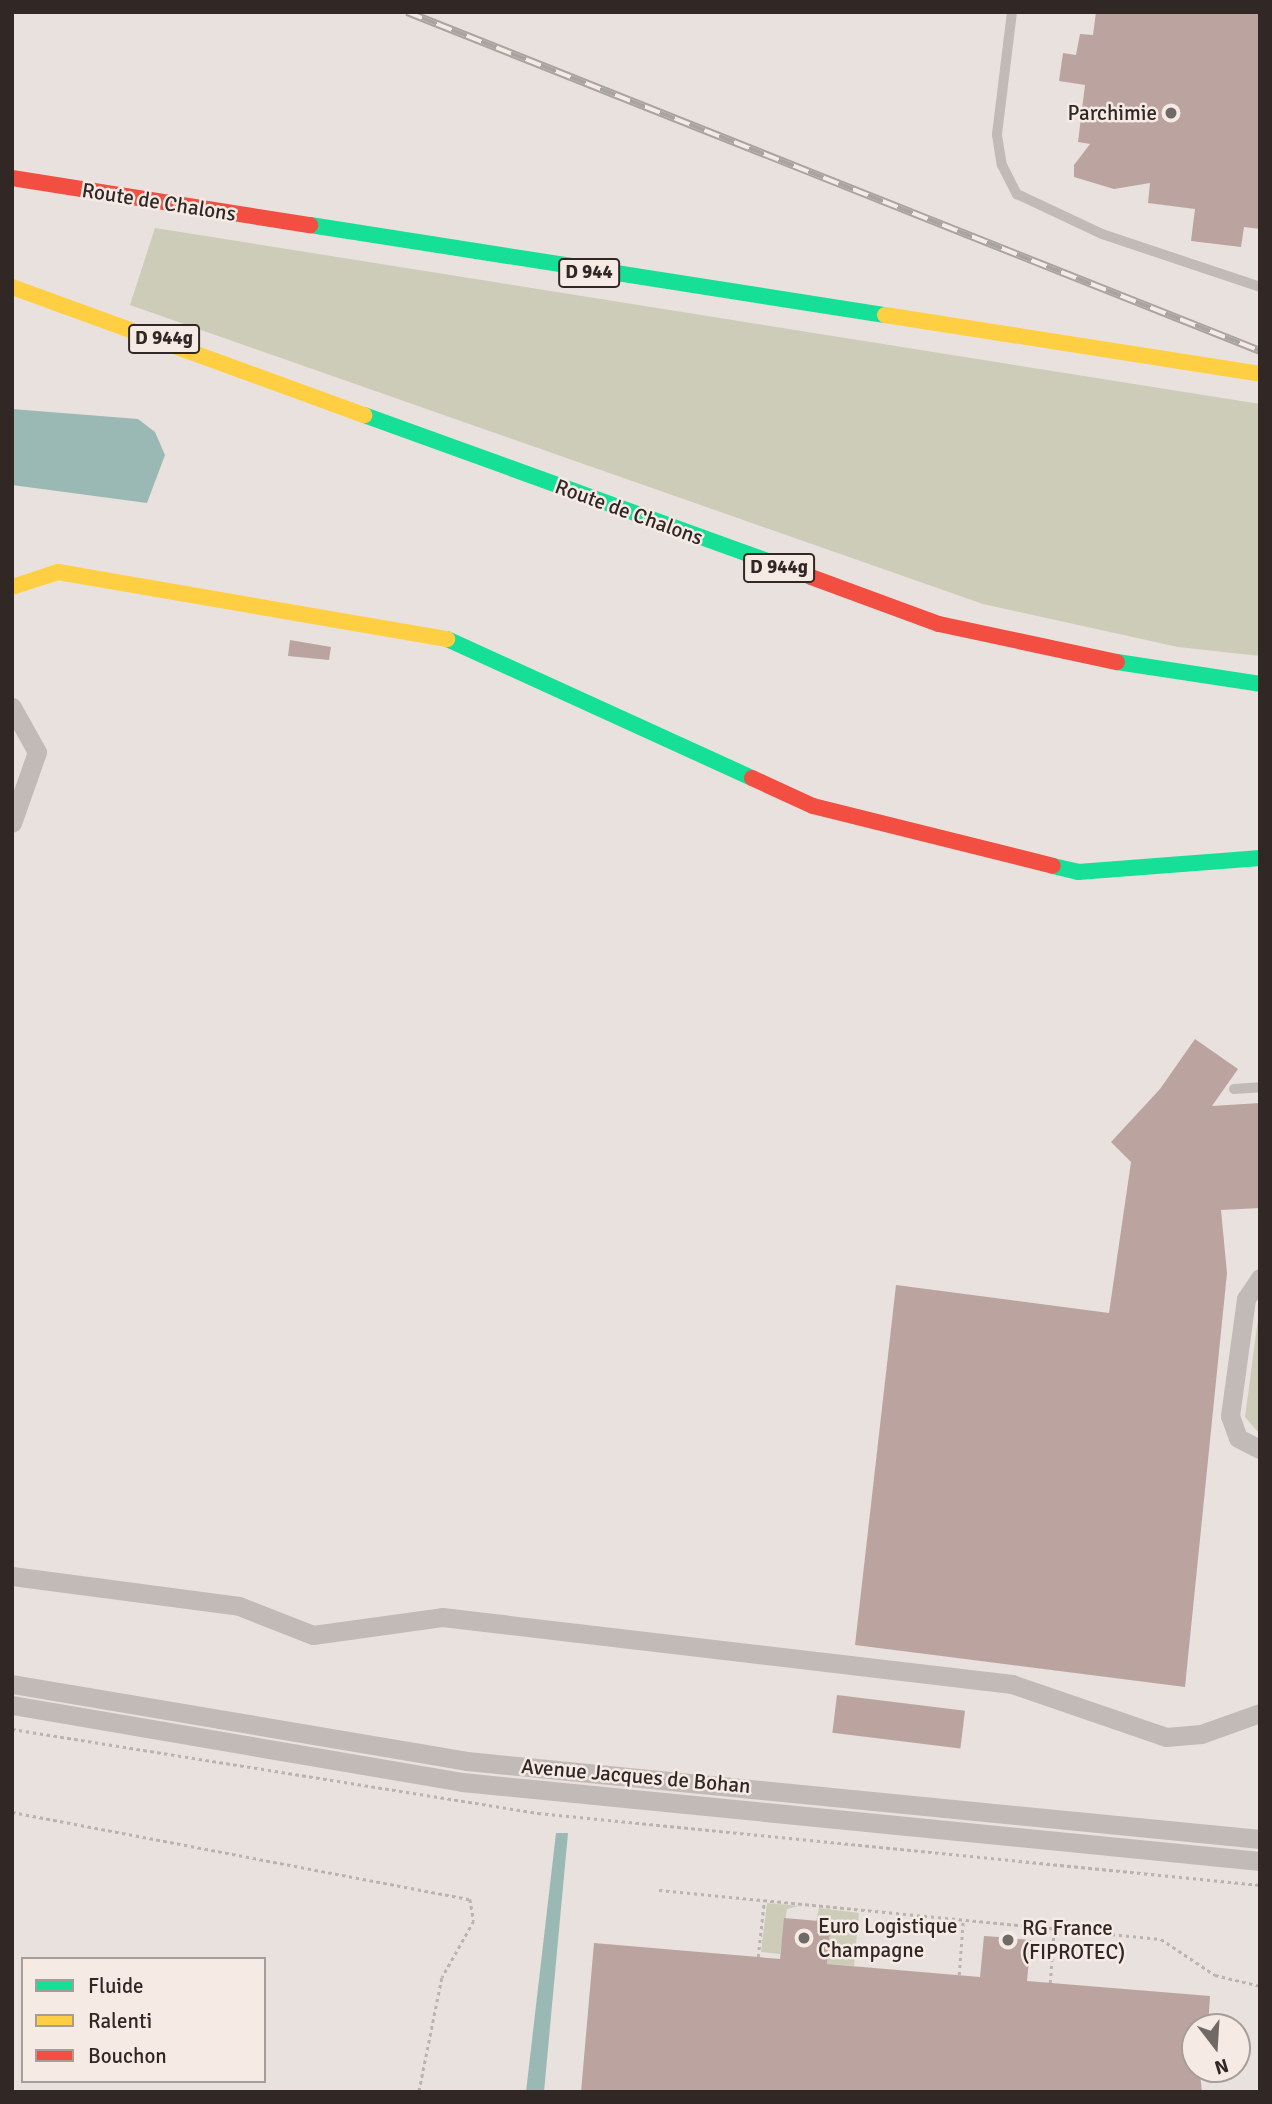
<!DOCTYPE html>
<style>
body{margin:0}
#map{position:relative;width:1272px;height:2104px;overflow:hidden;background:#e9e1dd;font-family:Signika,sans-serif}
div>[style]{position:absolute}
[style*='--x']{left:calc(var(--x)*1px);top:calc(var(--y)*1px);width:calc(var(--w)*1px);rotate:calc(var(--a)*1deg)}
.green>*{inset:0;background:#ccccb8}
.water>*{inset:0;background:#9bb9b4}
.building>*{inset:0;background:#bba4a0;transform-origin:0 0}
.path>*{height:2.5px;margin-top:-1.25px;transform-origin:0;background:repeating-linear-gradient(90deg,#bbb3af 0 3.5px,transparent 0 7px)}
.lane>*{height:10px;margin:-5px;padding:0 5px;transform-origin:5px;border-radius:5px;background:#c2bab7}
.street>*{height:19px;margin:-9.5px;padding:0 9.5px;transform-origin:9.5px;border-radius:9.5px;background:#c2bab7}
.fast>*{height:16px;margin:-8px;padding:0 8px;transform-origin:8px;border-radius:8px;background:#16e098}
.slow>*{height:16px;margin:-8px;padding:0 8px;transform-origin:8px;border-radius:8px;background:#ffcf43}
.jam>*{height:16px;margin:-8px;padding:0 8px;transform-origin:8px;border-radius:8px;background:#f24e42}
.rail>*{height:8px;margin-top:-4px;transform-origin:0;background:repeating-linear-gradient(90deg,#f6ebe4 0 16px,#aaa4a1 0 32px);box-sizing:border-box;border-block:2px solid #aaa4a1}
.dots>*{width:19px;height:19px;translate:-50% -50%;box-sizing:border-box;border:4px solid #f6ebe4;border-radius:50%}
span{translate:-50% -50%;white-space:nowrap;text-align:center;line-height:1.15;-webkit-text-stroke:5px #f6ebe4;paint-order:stroke}
.shield-label span{padding:2px 5px;background:#f6ebe4;border:2px solid;border-radius:5px;-webkit-text-stroke-width:0}
.shield-label{font-size:19px;color:#312826;font-weight:700}
.poi-label{font-size:21px;color:#312826}
.right{translate:-100% -50%;text-align:right}
.left{translate:0 -50%;text-align:left}
.street-label{font-size:21px;color:#312826}
.frame{position:absolute;inset:0;border:14px solid #312826;pointer-events:none}
.legend{position:absolute;left:21px;top:1957px;width:245px;height:126px;box-sizing:border-box;background:#f6ebe4;border:2px solid #a79d98;margin:0;padding:9px 12px;list-style:none;font-size:21px;color:#312826}
.legend li{display:flex;align-items:center;gap:14px;height:35px}
.legend b{width:35px;border:2px solid #a79d98}
.north{position:absolute;left:1181px;top:2013px;width:70px;height:70px;box-sizing:border-box;background:#f6ebe4;border:2px solid #a79d98;border-radius:50%;rotate:163deg;font-size:19px;font-weight:700;line-height:28px;text-align:center;color:#312826}
.north::after{content:'';display:block;margin:auto;width:24px;height:32px;background:#716966;clip-path:polygon(50% 0,100% 100%,50% 72%,0 100%)}
</style>
<div id="map">
<div class="green">
<div style="clip-path:polygon(155px 228px,1260px 404px,1260px 656px,1178px 647px,983px 604px,130px 305px)"></div>
<div style="clip-path:polygon(1260px 1304px,1260px 1434px,1245px 1417px)"></div>
<div style="clip-path:polygon(767px 1903px,799px 1906px,787px 1909px,780px 1954px,761px 1952px)"></div>
<div style="clip-path:polygon(819px 1908px,859px 1913px,854px 1966px,827px 1964px,831px 1923px,816px 1921px)"></div>
</div>
<div class="water">
<div style="clip-path:polygon(12px 409px,138px 419px,155px 432px,165px 455px,147px 503px,12px 485px)"></div>
<div style="clip-path:polygon(556px 1833px,568px 1833px,544px 2092px,526px 2092px)"></div>
</div>
<div class="building">
<div style="clip-path:polygon(1096px 12px,1260px 12px,1260px 229px,1244px 227px,1241px 247px,1191px 241px,1195px 209px,1148px 203px,1150px 183px,1114px 189px,1074px 177px,1074px 165px,1090px 144px,1078px 142px,1085px 85px,1059px 81px,1063px 53px,1076px 55px,1080px 34px,1093px 35px)"></div>
<div style="clip-path:polygon(290px 640px,331px 647px,329px 660px,288px 656px)"></div>
<div style="clip-path:polygon(1195px 1039px,1238px 1069px,1212px 1106px,1260px 1103px,1260px 1208px,1221px 1210px,1227px 1273px,1185px 1687px,855px 1645px,896px 1285px,1109px 1313px,1131px 1162px,1111px 1142px,1160px 1089px)"></div>
<div style="left:837px;top:1695px;width:129px;height:38px;rotate:7deg"></div>
<div style="clip-path:polygon(784px 1918px,831px 1922px,827px 1964px,980px 1977px,984px 1936px,998px 1937px,1031px 1940px,1027px 1981px,1210px 1996px,1208px 2027px,1195px 2027px,1202px 2092px,581px 2092px,594px 1943px,780px 1959px)"></div>
</div>
<div class="path">
<div style="--x:12;--y:1729;--w:533;--a:9.07"></div>
<div style="--x:538;--y:1813;--w:726;--a:5.69"></div>
<div style="--x:12;--y:1812;--w:466;--a:10.8"></div>
<div style="--x:470;--y:1899;--w:22;--a:80"></div>
<div style="--x:474;--y:1921;--w:65;--a:119.3"></div>
<div style="--x:442;--y:1978;--w:116;--a:101.4"></div>
<div style="--x:659;--y:1890;--w:504;--a:5.57"></div>
<div style="--x:1161;--y:1939;--w:65;--a:33.7"></div>
<div style="--x:1215;--y:1975;--w:46;--a:13.7"></div>
<div style="--x:758;--y:1957;--w:56;--a:-83.9"></div>
<div style="--x:959;--y:1975;--w:55;--a:-85.8"></div>
<div style="--x:1050;--y:1983;--w:55;--a:-85.8"></div>
</div>
<div class="lane">
<div style="--x:1012;--y:12;--w:124;--a:97"></div>
<div style="--x:997;--y:135;--w:30;--a:81"></div>
<div style="--x:1002;--y:165;--w:33;--a:63"></div>
<div style="--x:1017;--y:194;--w:94;--a:25.2"></div>
<div style="--x:1102;--y:234;--w:167;--a:18.5"></div>
<div style="--x:1234;--y:1089;--w:26;--a:-4"></div>
</div>
<div class="street">
<div style="--x:12;--y:707;--w:51;--a:60.9"></div>
<div style="--x:37;--y:752;--w:75;--a:109.4"></div>
<div style="--x:1260;--y:1278;--w:25;--a:124"></div>
<div style="--x:1246;--y:1299;--w:118;--a:97.8"></div>
<div style="--x:1230;--y:1416;--w:23;--a:70"></div>
<div style="--x:1238;--y:1438;--w:25;--a:27"></div>
<div style="--x:12;--y:1576;--w:229;--a:7.5"></div>
<div style="--x:239;--y:1606;--w:79;--a:21.4"></div>
<div style="--x:313;--y:1635;--w:130;--a:-7.9"></div>
<div style="--x:442;--y:1617;--w:574;--a:6.7"></div>
<div style="--x:1012;--y:1684;--w:163;--a:19"></div>
<div style="--x:1166;--y:1737;--w:35;--a:-5"></div>
<div style="--x:1201;--y:1734;--w:63;--a:-19.6"></div>
<div style="--x:12;--y:1684;--w:461;--a:9.6"></div>
<div style="--x:467;--y:1761;--w:797;--a:5.62"></div>
<div style="--x:12;--y:1705;--w:457;--a:9.7"></div>
<div style="--x:462;--y:1782;--w:802;--a:5.65"></div>
</div>
<div class="fast">
<div style="--x:310;--y:225;--w:582;--a:8.9"></div>
<div style="--x:364;--y:415;--w:475;--a:19.9"></div>
<div style="--x:447;--y:639;--w:335;--a:24.5"></div>
<div style="--x:1117;--y:662;--w:145;--a:8.7"></div>
<div style="--x:1053;--y:866;--w:26;--a:13"></div>
<div style="--x:1078;--y:872;--w:183;--a:-4.4"></div>
</div>
<div class="slow">
<div style="--x:12;--y:287;--w:375;--a:20"></div>
<div style="--x:885;--y:315;--w:380;--a:8.9"></div>
<div style="--x:12;--y:587;--w:48;--a:-18.1"></div>
<div style="--x:58;--y:572;--w:395;--a:9.8"></div>
</div>
<div class="jam">
<div style="--x:12;--y:178;--w:302;--a:9"></div>
<div style="--x:811;--y:577;--w:136;--a:20.2"></div>
<div style="--x:939;--y:624;--w:182;--a:12.1"></div>
<div style="--x:752;--y:778;--w:67;--a:24.7"></div>
<div style="--x:813;--y:806;--w:247;--a:14"></div>
</div>
<div class="rail">
<div style="--x:407;--y:12;--w:918;--a:21.67"></div>
</div>
<div class="dots">
<div style="left:1171px;top:113px;background:#716966"></div>
<div style="left:804px;top:1938px;background:#716966"></div>
<div style="left:1008px;top:1940px;background:#716966"></div>
</div>
<div class="shield-label">
<span style="left:589px;top:273px">D 944</span>
<span style="left:164px;top:339px">D 944g</span>
<span style="left:779px;top:568px">D 944g</span>
</div>
<div class="poi-label">
<span class="right" style="left:1157px;top:113px">Parchimie</span>
<span class="left" style="left:818px;top:1938px">Euro Logistique<br>Champagne</span>
<span class="left" style="left:1022px;top:1940px">RG France<br>(FIPROTEC)</span>
</div>
<div class="street-label">
<span style="left:159px;top:202px;rotate:9deg">Route de Chalons</span>
<span style="left:629px;top:512px;rotate:20deg">Route de Chalons</span>
<span style="left:636px;top:1776px;rotate:5deg">Avenue Jacques de Bohan</span>
</div>
<div class="frame"></div>
<ul class="legend">
<li><b style="height:9px;background:#16e098"></b>Fluide</li>
<li><b style="height:9px;background:#ffcf43"></b>Ralenti</li>
<li><b style="height:9px;background:#f24e42"></b>Bouchon</li>
</ul>
<div class="north">N</div>
</div>
